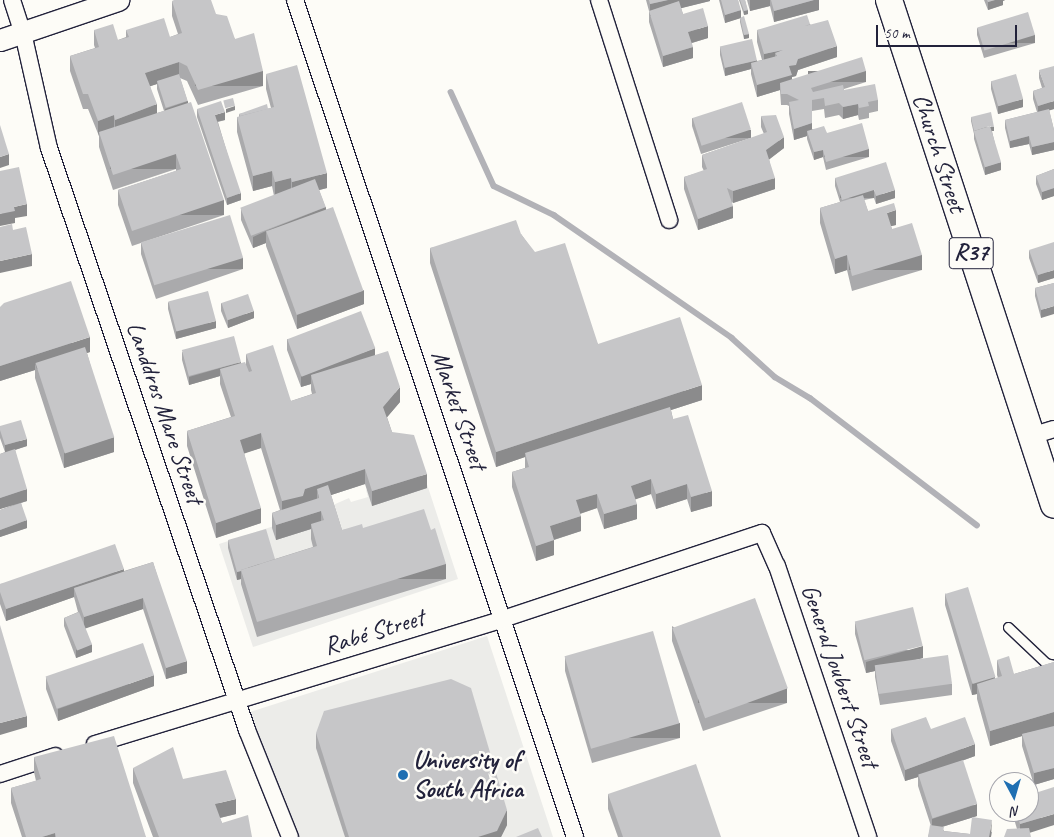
<!DOCTYPE html>
<meta charset="utf-8">
<style>
body{margin:0}
#map{position:relative;width:1054px;height:837px;overflow:hidden;background:#fdfcf7;font-family:Caveat,sans-serif}
div>[style]{position:absolute}
[style*='--x']{left:calc(var(--x)*1px);top:calc(var(--y)*1px);width:calc(var(--w)*1px);rotate:calc(var(--a)*1deg)}
.built>*{inset:0;background:#ecece9}
.stream>*{height:5.5px;margin:-2.75px;padding:0 2.75px;transform-origin:2.75px;border-radius:2.75px;background:#b2b2b7}
.roads{filter:drop-shadow(1px 0 #22223b) drop-shadow(-1px 0 #22223b) drop-shadow(0 1px #22223b) drop-shadow(0 -1px #22223b)}
.service>*{height:9px;margin:-4.5px;padding:0 4.5px;transform-origin:4.5px;border-radius:4.5px;background:#fdfcf7}
.minor>*{height:16px;margin:-8px;padding:0 8px;transform-origin:8px;border-radius:8px;background:#fdfcf7}
.tertiary>*{height:21px;margin:-10.5px;padding:0 10.5px;transform-origin:10.5px;border-radius:10.5px;background:#fdfcf7}
.primary>*{height:26px;margin:-13px;padding:0 13px;transform-origin:13px;border-radius:13px;background:#fdfcf7}
.wall>*{inset:0;background:#aaaaac}
.shaded-wall>*{inset:0;background:#8b8b8c;transform-origin:0 0}
.building>*{inset:0;background:#c6c6c8;transform-origin:0 0}
.dots>*{width:14px;height:14px;translate:-50% -50%;box-sizing:border-box;border:2px solid #fdfcf7;border-radius:50%}
span{translate:-50% -50%;white-space:nowrap;text-align:center;line-height:1.15;-webkit-text-stroke:5px #fdfcf7;paint-order:stroke}
.shield-label span{padding:1px 4px;background:#fdfcf7;border:1px solid;border-radius:4px;-webkit-text-stroke-width:0}
.shield-label{font-size:24px;color:#22223b;font-weight:700}
.street-label{font-size:25px;color:#22223b}
.poi-label{font-size:25px;color:#22223b;font-weight:700}
.left{translate:0 -50%;text-align:left}
.north{position:absolute;left:989px;top:772px;width:50px;height:50px;box-sizing:border-box;background:#fdfcf7;border:1px solid #a5a5ac;border-radius:50%;rotate:174deg;font-size:14px;font-weight:700;line-height:20px;text-align:center;color:#22223b}
.north::after{content:'';display:block;margin:auto;width:18px;height:22px;background:#1f6fb2;clip-path:polygon(50% 0,100% 100%,50% 72%,0 100%)}
.scale{position:absolute;left:876px;top:25px;width:141px;height:22px;box-sizing:border-box;border:2px solid #22223b;border-top:0;padding-left:6px;font-size:15px;line-height:18px;white-space:nowrap;color:#22223b;-webkit-text-stroke:4px #fdfcf7;paint-order:stroke}
</style>
<div id="map">
<div class="built">
<div style="clip-path:polygon(415px 474px,424px 475px,458px 579px,253px 647px,219px 544px,317px 512px,349px 498px,351px 502px,368px 497px,366px 490px)"></div>
<div style="clip-path:polygon(487px 636px,553px 837px,297px 837px,250px 712px)"></div>
</div>
<div class="stream">
<div style="--x:451;--y:92;--w:103;--a:65.4"></div>
<div style="--x:494;--y:186;--w:67;--a:25.8"></div>
<div style="--x:554;--y:215;--w:216;--a:34.6"></div>
<div style="--x:732;--y:338;--w:58;--a:42.2"></div>
<div style="--x:775;--y:377;--w:41;--a:31"></div>
<div style="--x:810;--y:398;--w:210;--a:37.3"></div>
</div>
<div class="roads">
<div class="service">
<div style="--x:1008;--y:627;--w:52;--a:43.5"></div>
<div style="--x:1046;--y:663;--w:8;--a:14"></div>
</div>
<div class="minor">
<div style="--x:12;--y:0;--w:35;--a:72"></div>
<div style="--x:23;--y:33;--w:118;--a:77.3"></div>
<div style="--x:49;--y:148;--w:615;--a:71.21"></div>
<div style="--x:247;--y:730;--w:115;--a:68.1"></div>
<div style="--x:295;--y:0;--w:883;--a:71.5"></div>
<div style="--x:599;--y:0;--w:231;--a:72.3"></div>
<div style="--x:1031;--y:436;--w:24;--a:-17"></div>
<div style="--x:95;--y:744;--w:427;--a:-17"></div>
<div style="--x:503;--y:619;--w:273;--a:-18.4"></div>
<div style="--x:762;--y:533;--w:36;--a:66"></div>
<div style="--x:777;--y:566;--w:286;--a:71.4"></div>
<div style="--x:0;--y:774;--w:58;--a:-18.1"></div>
</div>
<div class="tertiary">
<div style="--x:0;--y:40;--w:125;--a:-18.7"></div>
</div>
<div class="primary">
<div style="--x:889;--y:0;--w:531;--a:71.91"></div>
</div>
</div>
<div class="wall">
<div style="clip-path:polygon(646px 0,710px 0,710px 1px,681px 8px,683px 14px,708px 38px,692px 43px,693px 58px,663px 67px,649px 22px,649px 11px)"></div>
<div style="clip-path:polygon(719px 0,738px 0,741px 17px,749px 38px,744px 39px,740px 22px,740px 18px,725px 23px)"></div>
<div style="clip-path:polygon(739px 0,745px 0,748px 14px,744px 15px)"></div>
<div style="clip-path:polygon(747px 0,819px 0,819px 10px,774px 22px,770px 6px,750px 11px)"></div>
<div style="clip-path:polygon(984px 0,1005px 0,1003px 1px,1003px 5px,988px 10px)"></div>
<div style="clip-path:polygon(evenodd,172px 1px,216px 14px,235px 39px,263px 86px,198px 105px,187px 81px,180px 78px,224px 215px,132px 246px,118px 205px,118px 190px,176px 171px,176px 169px,113px 190px,99px 147px,99px 136px,88px 109px,83px 109px,70px 71px,70px 56px,95px 48px,94px 45px,94px 30px,118px 40px,126px 37px,126px 30px,170px 37px,178px 34px,172px 16px,172px 1px,157px 84px,157px 89px,164px 111px,157px 113px,150px 86px,157px 84px)"></div>
<div style="clip-path:polygon(810px 24px,837px 57px,798px 70px,796px 76px,792px 77px,792px 79px,866px 82px,844px 89px,844px 90px,878px 100px,878px 111px,869px 113px,869px 118px,859px 120px,858px 115px,843px 119px,839px 115px,825px 118px,824px 109px,812px 111px,812px 129px,827px 133px,869px 157px,826px 170px,823px 157px,814px 160px,807px 139px,807px 136px,794px 140px,789px 114px,789px 106px,787px 105px,781px 105px,780px 90px,757px 97px,751px 74px,751px 69px,725px 76px,720px 55px,720px 47px,757px 61px,762px 60px,757px 42px,757px 30px)"></div>
<div style="clip-path:polygon(977px 28px,1035px 43px,984px 58px,977px 35px)"></div>
<div style="clip-path:polygon(1039px 70px,1054px 109px,1049px 110px,1054px 130px,1054px 150px,1032px 155px,1029px 144px,1010px 148px,1005px 128px,1005px 120px,1037px 112px,1033px 99px,1033px 91px,1042px 88px,1039px 78px)"></div>
<div style="clip-path:polygon(266px 74px,327px 188px,319px 190px,326px 209px,364px 304px,297px 329px,266px 246px,266px 243px,253px 248px,241px 220px,241px 209px,274px 196px,272px 186px,253px 191px,237px 132px,237px 117px,239px 117px,239px 114px,271px 108px,266px 89px)"></div>
<div style="clip-path:polygon(991px 81px,1023px 107px,998px 114px,991px 89px)"></div>
<div style="clip-path:polygon(197px 109px,225px 120px,218px 122px,241px 200px,227px 205px,197px 117px)"></div>
<div style="clip-path:polygon(761px 116px,784px 148px,769px 159px,775px 189px,733px 203px,732px 202px,733px 218px,698px 230px,684px 189px,684px 177px,704px 171px,702px 167px,702px 155px,764px 134px,761px 127px)"></div>
<div style="clip-path:polygon(971px 117px,994px 131px,992px 131px,1001px 170px,985px 175px,974px 139px,974px 134px,971px 121px)"></div>
<div style="clip-path:polygon(692px 118px,751px 138px,701px 154px,692px 126px)"></div>
<div style="clip-path:polygon(1054px 169px,1054px 196px,1042px 200px,1036px 184px,1036px 176px)"></div>
<div style="clip-path:polygon(835px 178px,895px 198px,876px 204px,874px 198px,864px 200px,868px 211px,896px 225px,891px 226px,892px 229px,922px 270px,852px 291px,847px 270px,835px 274px,820px 223px,820px 208px,840px 202px,835px 186px)"></div>
<div style="clip-path:polygon(521px 234px,598px 344px,702px 400px,671px 410px,673px 419px,712px 506px,691px 512px,687px 499px,656px 509px,651px 494px,635px 499px,637px 519px,604px 529px,597px 508px,580px 514px,581px 531px,554px 540px,554px 555px,536px 561px,512px 487px,512px 472px,525px 468px,525px 457px,496px 467px,430px 263px,430px 248px)"></div>
<div style="clip-path:polygon(141px 243px,243px 269px,156px 299px,141px 254px)"></div>
<div style="clip-path:polygon(1029px 250px,1054px 278px,1038px 283px,1029px 258px)"></div>
<div style="clip-path:polygon(1054px 283px,1041px 318px,1035px 296px,1035px 288px)"></div>
<div style="clip-path:polygon(168px 302px,216px 328px,176px 339px,168px 309px)"></div>
<div style="clip-path:polygon(221px 303px,254px 318px,228px 328px,221px 311px)"></div>
<div style="clip-path:polygon(0 307px,90px 352px,87px 353px,114px 452px,64px 468px,35px 378px,35px 370px,0 381px)"></div>
<div style="clip-path:polygon(287px 339px,375px 355px,400px 402px,387px 417px,392px 432px,427px 488px,372px 506px,365px 484px,331px 495px,342px 530px,363px 528px,446px 579px,257px 637px,241px 584px,241px 579px,237px 580px,228px 548px,228px 540px,275px 559px,313px 547px,311px 539px,311px 529px,276px 540px,272px 528px,272px 513px,280px 510px,261px 448px,244px 453px,261px 523px,216px 538px,187px 446px,187px 431px,231px 417px,220px 384px,220px 376px,189px 385px,182px 360px,182px 352px,246px 364px,246px 354px,291px 401px,312px 394px,311px 390px,311px 384px,301px 387px,287px 350px)"></div>
<div style="clip-path:polygon(0 426px,27px 446px,15px 450px,27px 501px,21px 503px,27px 528px,0 537px,0 510px,16px 504px,0 509px,0 454px,5px 452px,0 438px)"></div>
<div style="clip-path:polygon(153px 562px,187px 673px,166px 679px,143px 609px,85px 628px,92px 652px,76px 658px,64px 626px,64px 618px,78px 612px,74px 597px,6px 621px,0 604px,0 584px,124px 571px)"></div>
<div style="clip-path:polygon(945px 593px,995px 679px,998px 678px,997px 675px,997px 660px,1014px 674px,1054px 662px,1054px 779px,1034px 785px,1022px 746px,1022px 736px,990px 746px,977px 699px,977px 694px,972px 695px,945px 605px)"></div>
<div style="clip-path:polygon(855px 623px,923px 658px,914px 660px,952px 684px,952px 695px,880px 705px,875px 677px,875px 671px,866px 673px,855px 634px)"></div>
<div style="clip-path:polygon(672px 626px,787px 703px,703px 731px,672px 641px)"></div>
<div style="clip-path:polygon(565px 657px,680px 738px,592px 763px,565px 671px)"></div>
<div style="clip-path:polygon(46px 678px,154px 686px,58px 721px,46px 689px)"></div>
<div style="clip-path:polygon(891px 729px,931px 729px,975px 756px,959px 762px,977px 816px,942px 827px,944px 831px,970px 834px,992px 832px,991px 837px,928px 837px,931px 826px,918px 786px,918px 777px,905px 781px,891px 741px)"></div>
<div style="clip-path:polygon(316px 733px,507px 825px,501px 837px,345px 837px,316px 748px)"></div>
<div style="clip-path:polygon(34px 757px,146px 837px,22px 837px,11px 803px,11px 788px,36px 781px,34px 772px)"></div>
<div style="clip-path:polygon(133px 768px,183px 779px,236px 814px,220px 818px,222px 823px,252px 837px,153px 837px,133px 783px)"></div>
<div style="clip-path:polygon(608px 794px,721px 837px,618px 837px,608px 809px)"></div>
<div style="clip-path:polygon(1012px 812px,1029px 812px,1054px 825px,1017px 829px)"></div>
</div>
<div class="shaded-wall">
<div style="clip-path:polygon(668px 0,710px 0,710px 1px,650px 16px,650px 4px)"></div>
<div style="clip-path:polygon(750px 0,770px 0,770px 6px,750px 11px)"></div>
<div style="clip-path:polygon(814px 0,819px 0,819px 10px,774px 22px,774px 11px)"></div>
<div style="clip-path:polygon(995px 0,1005px 0,1003px 1px,1003px 5px,988px 10px,988px 2px)"></div>
<div style="clip-path:polygon(741px 10px,741px 18px,725px 23px,725px 15px)"></div>
<div style="clip-path:polygon(748px 10px,748px 14px,744px 15px,744px 11px)"></div>
<div style="clip-path:polygon(708px 26px,708px 38px,688px 44px,688px 32px)"></div>
<div style="clip-path:polygon(749px 34px,749px 38px,744px 39px,744px 35px)"></div>
<div style="left:1035px;top:35px;width:8px;height:53px;rotate:90deg"></div>
<div style="clip-path:polygon(837px 46px,837px 57px,798px 70px,796px 76px,792px 77px,792px 87px,780px 83px,780px 90px,757px 97px,757px 85px,789px 66px,798px 59px)"></div>
<div style="clip-path:polygon(693px 47px,693px 58px,663px 67px,663px 56px)"></div>
<div style="clip-path:polygon(783px 50px,777px 56px,775px 53px,775px 63px,764px 66px,764px 54px)"></div>
<div style="clip-path:polygon(757px 60px,757px 67px,751px 63px,751px 69px,725px 76px,725px 68px)"></div>
<div style="clip-path:polygon(179px 62px,179px 77px,157px 81px,157px 84px,145px 88px,145px 73px)"></div>
<div style="left:263px;top:71px;width:15px;height:68px;rotate:90deg"></div>
<div style="left:866px;top:71px;width:11px;height:58px;rotate:90deg"></div>
<div style="clip-path:polygon(1023px 99px,1023px 107px,998px 114px,998px 106px)"></div>
<div style="clip-path:polygon(188px 101px,188px 109px,165px 116px,165px 109px)"></div>
<div style="clip-path:polygon(1054px 101px,1054px 109px,1038px 114px,1038px 106px)"></div>
<div style="clip-path:polygon(157px 104px,157px 119px,115px 135px,115px 120px)"></div>
<div style="clip-path:polygon(858px 104px,858px 115px,843px 119px,843px 107px)"></div>
<div style="clip-path:polygon(235px 106px,235px 110px,226px 113px,226px 109px)"></div>
<div style="clip-path:polygon(225px 112px,225px 120px,215px 122px,215px 115px)"></div>
<div style="clip-path:polygon(114px 115px,114px 130px,99px 132px,98px 136px,98px 121px)"></div>
<div style="clip-path:polygon(812px 123px,812px 134px,807px 131px,807px 136px,794px 140px,794px 129px)"></div>
<div style="left:994px;top:127px;width:4px;height:20px;rotate:90deg"></div>
<div style="left:751px;top:130px;width:8px;height:52px;rotate:90deg"></div>
<div style="clip-path:polygon(1029px 136px,1029px 144px,1010px 148px,1010px 141px)"></div>
<div style="clip-path:polygon(784px 137px,784px 148px,766px 162px,766px 150px)"></div>
<div style="clip-path:polygon(1054px 142px,1054px 150px,1032px 155px,1032px 147px)"></div>
<div style="left:869px;top:149px;width:8px;height:45px;rotate:90deg"></div>
<div style="clip-path:polygon(823px 150px,823px 157px,814px 160px,814px 152px)"></div>
<div style="clip-path:polygon(9px 154px,9px 165px,0 168px,0 157px)"></div>
<div style="left:176px;top:154px;width:15px;height:66px;rotate:90deg"></div>
<div style="clip-path:polygon(1001px 162px,1001px 170px,985px 175px,985px 167px)"></div>
<div style="clip-path:polygon(272px 171px,272px 186px,253px 191px,253px 176px)"></div>
<div style="clip-path:polygon(327px 173px,327px 188px,292px 197px,292px 182px)"></div>
<div style="clip-path:polygon(291px 178px,291px 193px,275px 197px,275px 182px)"></div>
<div style="clip-path:polygon(775px 178px,775px 189px,733px 203px,733px 191px)"></div>
<div style="clip-path:polygon(1054px 188px,1054px 196px,1042px 200px,1042px 192px)"></div>
<div style="left:874px;top:190px;width:8px;height:34px;rotate:90deg"></div>
<div style="clip-path:polygon(895px 190px,895px 198px,876px 204px,876px 196px)"></div>
<div style="clip-path:polygon(241px 193px,241px 200px,227px 205px,227px 198px)"></div>
<div style="left:224px;top:200px;width:15px;height:97px;rotate:90deg"></div>
<div style="clip-path:polygon(27px 204px,27px 216px,15px 218px,15px 223px,0 226px,0 214px,14px 207px)"></div>
<div style="clip-path:polygon(733px 206px,733px 218px,698px 230px,698px 219px)"></div>
<div style="clip-path:polygon(326px 207px,326px 218px,266px 231px)"></div>
<div style="clip-path:polygon(896px 210px,896px 225px,887px 227px,887px 213px)"></div>
<div style="clip-path:polygon(266px 231px,266px 243px,253px 248px,253px 237px)"></div>
<div style="clip-path:polygon(32px 254px,32px 266px,0 273px,0 261px)"></div>
<div style="clip-path:polygon(847px 255px,847px 270px,835px 274px,835px 259px)"></div>
<div style="left:922px;top:255px;width:15px;height:73px;rotate:90deg"></div>
<div style="left:243px;top:258px;width:11px;height:92px;rotate:90deg"></div>
<div style="clip-path:polygon(1054px 270px,1054px 278px,1038px 283px,1038px 275px)"></div>
<div style="clip-path:polygon(364px 290px,364px 304px,297px 329px,297px 314px)"></div>
<div style="clip-path:polygon(1054px 306px,1054px 314px,1041px 318px,1041px 310px)"></div>
<div style="clip-path:polygon(254px 311px,254px 318px,228px 328px,228px 320px)"></div>
<div style="clip-path:polygon(216px 321px,216px 328px,176px 339px,176px 331px)"></div>
<div style="clip-path:polygon(90px 337px,90px 352px,37px 369px,35px 363px,35px 370px,0 381px,0 366px)"></div>
<div style="clip-path:polygon(375px 348px,375px 359px,311px 375px,311px 384px,301px 387px,301px 376px)"></div>
<div style="clip-path:polygon(241px 362px,241px 369px,220px 369px,220px 376px,189px 385px,189px 377px)"></div>
<div style="clip-path:polygon(702px 385px,702px 400px,526px 457px,525px 453px,525px 457px,496px 467px,496px 452px)"></div>
<div style="clip-path:polygon(400px 387px,400px 402px,383px 422px,383px 407px)"></div>
<div style="clip-path:polygon(261px 433px,261px 448px,240px 455px,240px 440px)"></div>
<div style="clip-path:polygon(114px 437px,114px 452px,64px 468px,64px 453px)"></div>
<div style="clip-path:polygon(27px 439px,27px 446px,5px 453px,5px 445px)"></div>
<div style="clip-path:polygon(365px 469px,365px 484px,319px 499px,317px 489px,317px 500px,282px 516px,282px 501px,305px 489px)"></div>
<div style="clip-path:polygon(427px 474px,427px 488px,372px 506px,372px 491px)"></div>
<div style="clip-path:polygon(651px 479px,651px 494px,631px 501px,631px 486px)"></div>
<div style="clip-path:polygon(687px 484px,687px 499px,656px 509px,656px 494px)"></div>
<div style="clip-path:polygon(27px 489px,27px 501px,0 509px,0 498px)"></div>
<div style="clip-path:polygon(712px 491px,712px 506px,691px 512px,691px 497px)"></div>
<div style="clip-path:polygon(597px 494px,597px 508px,576px 515px,576px 500px)"></div>
<div style="clip-path:polygon(637px 504px,637px 519px,604px 529px,604px 514px)"></div>
<div style="clip-path:polygon(261px 508px,261px 523px,216px 538px,216px 523px)"></div>
<div style="clip-path:polygon(321px 511px,321px 526px,311px 524px,311px 529px,276px 540px,276px 525px)"></div>
<div style="clip-path:polygon(581px 516px,581px 531px,550px 541px,550px 526px)"></div>
<div style="clip-path:polygon(27px 520px,27px 528px,0 537px,0 530px)"></div>
<div style="clip-path:polygon(554px 540px,554px 555px,536px 561px,536px 546px)"></div>
<div style="left:446px;top:564px;width:15px;height:198px;rotate:90deg"></div>
<div style="clip-path:polygon(124px 569px,124px 580px,74px 588px,74px 597px,6px 621px,6px 609px)"></div>
<div style="clip-path:polygon(241px 571px,241px 579px,237px 580px,237px 572px)"></div>
<div style="clip-path:polygon(143px 598px,143px 609px,84px 629px,84px 617px)"></div>
<div style="clip-path:polygon(92px 644px,92px 652px,76px 658px,76px 650px)"></div>
<div style="clip-path:polygon(923px 646px,923px 658px,876px 670px,875px 666px,875px 671px,866px 673px,866px 662px)"></div>
<div style="clip-path:polygon(187px 661px,187px 673px,166px 679px,166px 668px)"></div>
<div style="clip-path:polygon(154px 675px,154px 686px,58px 721px,58px 709px)"></div>
<div style="clip-path:polygon(995px 677px,995px 688px,977px 684px,977px 694px,972px 695px,972px 683px)"></div>
<div style="left:787px;top:688px;width:15px;height:89px;rotate:90deg"></div>
<div style="clip-path:polygon(1054px 712px,1054px 727px,1022px 734px,1022px 736px,990px 746px,990px 731px)"></div>
<div style="clip-path:polygon(27px 716px,27px 727px,0 735px,0 723px)"></div>
<div style="left:680px;top:723px;width:15px;height:91px;rotate:90deg"></div>
<div style="clip-path:polygon(975px 744px,975px 756px,919px 776px,918px 775px,918px 777px,905px 781px,905px 770px)"></div>
<div style="clip-path:polygon(1054px 768px,1054px 779px,1034px 785px,1034px 773px)"></div>
<div style="clip-path:polygon(236px 799px,236px 814px,215px 819px,215px 804px)"></div>
<div style="clip-path:polygon(977px 804px,977px 816px,932px 830px,932px 819px)"></div>
<div style="clip-path:polygon(507px 810px,507px 825px,501px 837px,478px 837px)"></div>
<div style="clip-path:polygon(1054px 814px,1054px 825px,1020px 836px,1020px 824px)"></div>
<div style="clip-path:polygon(992px 820px,991px 837px,989px 837px)"></div>
<div style="clip-path:polygon(55px 833px,55px 837px,42px 837px)"></div>
</div>
<div class="building">
<div style="clip-path:polygon(174px 0,211px 0,216px 14px,227px 16px,235px 39px,254px 33px,263px 71px,198px 90px,187px 66px,179px 62px,145px 73px,157px 104px,115px 120px,114px 115px,98px 121px,88px 94px,83px 94px,70px 56px,99px 47px,94px 30px,113px 24px,118px 40px,129px 37px,126px 30px,164px 18px,170px 37px,182px 33px,172px 1px)"></div>
<div style="clip-path:polygon(649px 0,668px 0,650px 4px)"></div>
<div style="clip-path:polygon(721px 0,738px 0,741px 10px,725px 15px)"></div>
<div style="clip-path:polygon(740px 0,745px 0,748px 10px,744px 11px)"></div>
<div style="clip-path:polygon(771px 0,814px 0,774px 11px)"></div>
<div style="clip-path:polygon(987px 0,995px 0,988px 2px)"></div>
<div style="clip-path:polygon(679px 1px,683px 14px,703px 8px,708px 26px,688px 32px,693px 47px,663px 56px,649px 11px)"></div>
<div style="left:1028px;top:12px;width:24px;height:53px;rotate:73deg"></div>
<div style="clip-path:polygon(807px 15px,810px 24px,805px 26px,828px 20px,837px 46px,798px 59px,796px 65px,789px 66px,792px 75px,757px 85px,751px 63px,777px 56px,775px 53px,783px 50px,764px 54px,757px 30px)"></div>
<div style="clip-path:polygon(744px 16px,749px 34px,744px 35px,740px 18px)"></div>
<div style="left:752px;top:39px;width:22px;height:33px;rotate:77deg"></div>
<div style="clip-path:polygon(862px 57px,866px 71px,811px 88px,813px 92px,843px 85px,844px 90px,875px 84px,878px 100px,868px 102px,869px 106px,859px 108px,858px 104px,843px 107px,839px 103px,825px 106px,824px 98px,812px 100px,812px 123px,794px 129px,789px 102px,799px 100px,787px 94px,781px 94px,780px 83px)"></div>
<div style="clip-path:polygon(297px 65px,327px 173px,292px 182px,291px 178px,275px 182px,272px 171px,253px 176px,237px 117px,274px 107px,266px 74px)"></div>
<div style="clip-path:polygon(1054px 66px,1054px 101px,1038px 106px,1033px 91px,1045px 87px,1039px 70px)"></div>
<div style="left:179px;top:74px;width:28px;height:23px;rotate:72deg"></div>
<div style="left:1016px;top:74px;width:26px;height:26px;rotate:74deg"></div>
<div style="left:233px;top:98px;width:8px;height:10px;rotate:76deg"></div>
<div style="clip-path:polygon(221px 101px,225px 112px,215px 115px,241px 193px,227px 198px,197px 109px)"></div>
<div style="clip-path:polygon(191px 102px,224px 200px,132px 231px,118px 190px,181px 169px,176px 154px,113px 175px,99px 132px)"></div>
<div style="left:742px;top:102px;width:29px;height:52px;rotate:72deg"></div>
<div style="clip-path:polygon(267px 104px,268px 109px,240px 116px,239px 114px)"></div>
<div style="clip-path:polygon(1049px 109px,1054px 130px,1054px 142px,1032px 147px,1029px 136px,1010px 141px,1005px 120px)"></div>
<div style="clip-path:polygon(991px 112px,994px 127px,991px 127px,990px 126px,974px 131px,971px 117px)"></div>
<div style="clip-path:polygon(776px 115px,784px 137px,766px 150px,775px 178px,733px 191px,727px 188px,733px 206px,698px 219px,684px 177px,707px 169px,702px 155px,767px 132px,761px 116px)"></div>
<div style="clip-path:polygon(862px 123px,869px 149px,826px 162px,823px 150px,814px 152px,807px 131px,824px 126px,827px 133px)"></div>
<div style="clip-path:polygon(0 125px,9px 154px,0 157px)"></div>
<div style="left:990px;top:126px;width:38px;height:17px;rotate:73deg"></div>
<div style="clip-path:polygon(886px 162px,895px 190px,876px 196px,874px 190px,842px 200px,835px 178px)"></div>
<div style="clip-path:polygon(19px 167px,27px 204px,14px 207px,15px 211px,0 214px,0 171px)"></div>
<div style="clip-path:polygon(1054px 169px,1054px 188px,1042px 192px,1036px 176px)"></div>
<div style="left:315px;top:179px;width:30px;height:80px;rotate:69deg"></div>
<div style="clip-path:polygon(863px 195px,868px 211px,894px 203px,896px 210px,887px 213px,892px 229px,912px 223px,922px 255px,852px 276px,847px 255px,835px 259px,820px 208px)"></div>
<div style="left:333px;top:207px;width:89px;height:71px;rotate:70deg"></div>
<div style="left:230px;top:215px;width:45px;height:93px;rotate:73deg"></div>
<div style="clip-path:polygon(516px 220px,521px 234px,535px 252px,565px 243px,598px 344px,680px 317px,702px 385px,496px 452px,430px 248px)"></div>
<div style="clip-path:polygon(12px 224px,13px 230px,26px 227px,32px 254px,0 261px,0 227px)"></div>
<div style="clip-path:polygon(1054px 242px,1054px 270px,1038px 275px,1029px 250px)"></div>
<div style="clip-path:polygon(71px 281px,90px 337px,0 366px,0 307px,4px 303px)"></div>
<div style="clip-path:polygon(1054px 283px,1054px 306px,1041px 310px,1035px 288px)"></div>
<div style="left:208px;top:291px;width:31px;height:41px;rotate:75deg"></div>
<div style="left:248px;top:294px;width:18px;height:28px;rotate:71deg"></div>
<div style="left:361px;top:311px;width:40px;height:79px;rotate:69deg"></div>
<div style="left:234px;top:336px;width:27px;height:54px;rotate:75deg"></div>
<div style="clip-path:polygon(273px 345px,291px 401px,316px 393px,311px 375px,388px 351px,400px 387px,383px 407px,392px 432px,414px 435px,427px 474px,372px 491px,365px 469px,305px 489px,303px 496px,282px 501px,261px 433px,240px 440px,261px 508px,216px 523px,187px 431px,235px 416px,220px 369px,245px 362px,249px 372px,252px 371px,246px 354px)"></div>
<div style="left:85px;top:347px;width:95px;height:52px;rotate:72deg"></div>
<div style="clip-path:polygon(670px 407px,673px 419px,688px 415px,712px 491px,691px 497px,687px 484px,656px 494px,651px 479px,631px 486px,637px 504px,604px 514px,597px 494px,576px 500px,581px 516px,550px 526px,554px 540px,536px 546px,512px 472px,529px 467px,525px 453px)"></div>
<div style="clip-path:polygon(21px 420px,27px 439px,5px 445px,0 430px,0 426px)"></div>
<div style="clip-path:polygon(15px 449px,27px 489px,0 498px,0 454px)"></div>
<div style="clip-path:polygon(328px 485px,342px 530px,362px 524px,363px 528px,424px 509px,431px 530px,435px 528px,446px 564px,257px 622px,241px 570px,317px 546px,311px 524px,324px 520px,321px 511px,276px 525px,272px 513px,319px 498px,317px 489px)"></div>
<div style="clip-path:polygon(21px 503px,27px 520px,0 530px,0 510px)"></div>
<div style="clip-path:polygon(266px 529px,275px 559px,241px 570px,241px 571px,237px 572px,228px 540px)"></div>
<div style="clip-path:polygon(115px 544px,124px 569px,6px 609px,0 592px,0 584px)"></div>
<div style="clip-path:polygon(153px 562px,187px 661px,166px 668px,143px 598px,84px 617px,74px 588px)"></div>
<div style="left:968px;top:587px;width:94px;height:24px;rotate:73deg"></div>
<div style="left:755px;top:598px;width:96px;height:88px;rotate:70deg"></div>
<div style="left:913px;top:607px;width:40px;height:60px;rotate:76deg"></div>
<div style="left:79px;top:612px;width:35px;height:16px;rotate:68deg"></div>
<div style="clip-path:polygon(0 625px,27px 716px,0 723px)"></div>
<div style="left:653px;top:631px;width:96px;height:92px;rotate:74deg"></div>
<div style="left:143px;top:643px;width:34px;height:103px;rotate:71deg"></div>
<div style="left:948px;top:655px;width:29px;height:74px;rotate:82deg"></div>
<div style="clip-path:polygon(1009px 656px,1014px 674px,1054px 662px,1054px 712px,990px 731px,977px 684px,1002px 676px,997px 660px)"></div>
<div style="clip-path:polygon(451px 679px,471px 688px,507px 810px,497px 831px,478px 837px,349px 837px,316px 733px,324px 711px)"></div>
<div style="clip-path:polygon(926px 717px,931px 729px,965px 717px,975px 744px,905px 770px,891px 729px)"></div>
<div style="clip-path:polygon(1054px 726px,1054px 768px,1034px 773px,1022px 734px)"></div>
<div style="clip-path:polygon(114px 736px,146px 837px,56px 837px,55px 833px,42px 837px,26px 837px,11px 788px,41px 779px,34px 757px)"></div>
<div style="clip-path:polygon(173px 747px,183px 779px,226px 770px,236px 799px,215px 804px,222px 823px,248px 815px,252px 837px,159px 837px,133px 768px)"></div>
<div style="left:963px;top:760px;width:46px;height:47px;rotate:72deg"></div>
<div style="clip-path:polygon(696px 764px,721px 837px,623px 837px,608px 794px)"></div>
<div style="clip-path:polygon(1054px 787px,1054px 814px,1020px 824px,1016px 812px,1029px 812px,1029px 795px)"></div>
<div style="clip-path:polygon(972px 817px,992px 820px,989px 837px,928px 837px,930px 825px,944px 827px,943px 831px,970px 834px)"></div>
<div style="clip-path:polygon(538px 828px,542px 837px,516px 837px)"></div>
<div style="clip-path:polygon(1029px 828px,1031px 837px,1004px 837px,1007px 829px)"></div>
</div>
<div class="dots">
<div style="left:403px;top:775px;background:#1f6fb2"></div>
</div>
<div class="shield-label">
<span style="left:971px;top:253px">R37</span>
</div>
<div class="street-label">
<span style="left:939px;top:153px;rotate:72deg">Church Street</span>
<span style="left:459px;top:410px;rotate:71deg">Market Street</span>
<span style="left:165px;top:413px;rotate:71deg">Landdros Mare Street</span>
<span style="left:374px;top:632px;rotate:-17deg">Rabé Street</span>
<span style="left:840px;top:676px;rotate:71deg">General Joubert Street</span>
</div>
<div class="poi-label">
<span class="left" style="left:413px;top:775px">University of<br>South Africa</span>
</div>
<div class="north">N</div>
<div class="scale">50 m</div>
</div>
